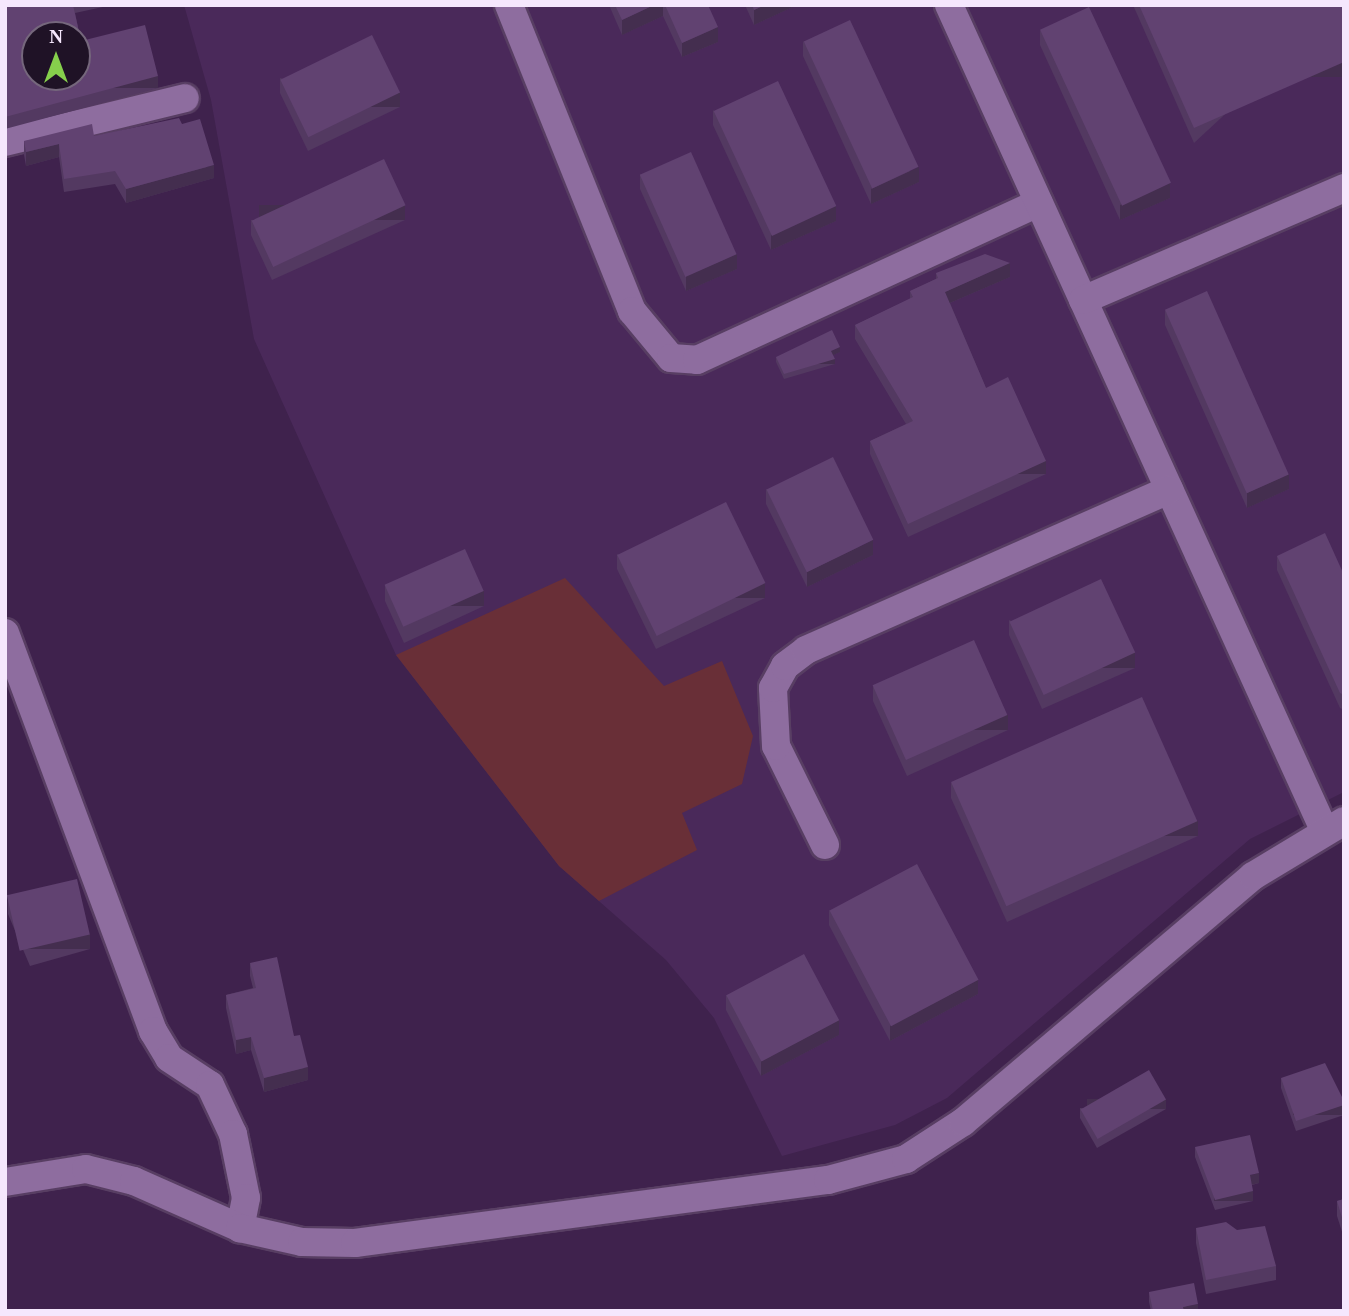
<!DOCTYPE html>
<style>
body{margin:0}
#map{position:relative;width:1349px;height:1316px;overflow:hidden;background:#3f224d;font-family:Georgia,serif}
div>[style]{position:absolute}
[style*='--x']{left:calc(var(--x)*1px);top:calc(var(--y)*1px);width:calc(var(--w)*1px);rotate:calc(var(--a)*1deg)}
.built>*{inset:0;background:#4a295a}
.green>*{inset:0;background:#692f37}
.roads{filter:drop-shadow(2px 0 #583e63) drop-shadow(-2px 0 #583e63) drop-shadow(0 2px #583e63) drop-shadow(0 -2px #583e63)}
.minor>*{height:28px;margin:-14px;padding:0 14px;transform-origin:14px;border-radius:14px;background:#8e6d9f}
.wall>*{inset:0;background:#533961}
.shaded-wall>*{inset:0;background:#442e4f;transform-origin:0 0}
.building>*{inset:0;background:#614271;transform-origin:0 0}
span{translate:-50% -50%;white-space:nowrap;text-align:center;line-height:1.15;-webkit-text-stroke:5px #1f1226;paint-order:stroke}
.frame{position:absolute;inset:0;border:7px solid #f5e7fd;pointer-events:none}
.north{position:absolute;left:21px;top:21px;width:70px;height:70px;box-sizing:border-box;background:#1f1226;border:2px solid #75677c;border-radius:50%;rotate:0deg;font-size:19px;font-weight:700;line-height:28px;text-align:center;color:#f5e7fd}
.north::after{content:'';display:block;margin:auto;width:24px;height:32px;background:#86cf4c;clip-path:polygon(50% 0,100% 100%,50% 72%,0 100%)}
</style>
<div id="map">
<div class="built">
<div style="clip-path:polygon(184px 5px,1344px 5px,1344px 792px,1250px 839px,947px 1098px,895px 1125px,782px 1156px,714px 1018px,666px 960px,559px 866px,396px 655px,254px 339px,211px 100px)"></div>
</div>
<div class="green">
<div style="clip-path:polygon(565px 578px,664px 686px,722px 661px,753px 736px,742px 784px,682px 813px,697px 850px,599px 901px,559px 866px,396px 655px)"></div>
</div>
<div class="roads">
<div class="minor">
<div style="--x:509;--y:5;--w:330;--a:68.1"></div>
<div style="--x:632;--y:311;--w:61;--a:50.3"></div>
<div style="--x:671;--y:358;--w:26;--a:4"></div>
<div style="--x:697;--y:360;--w:376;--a:-24.7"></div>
<div style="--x:949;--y:5;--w:908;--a:65.55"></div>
<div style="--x:5;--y:142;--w:185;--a:-13.7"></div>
<div style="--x:1083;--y:300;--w:284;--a:-23.2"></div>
<div style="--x:5;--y:633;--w:425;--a:69.6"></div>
<div style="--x:153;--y:1031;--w:31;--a:59"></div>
<div style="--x:169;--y:1058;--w:49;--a:33.4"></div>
<div style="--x:210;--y:1085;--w:54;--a:64.9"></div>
<div style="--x:233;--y:1134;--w:65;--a:78.5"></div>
<div style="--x:246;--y:1198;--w:31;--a:101"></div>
<div style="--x:825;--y:845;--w:110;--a:-116.3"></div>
<div style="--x:776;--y:746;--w:58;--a:-93"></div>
<div style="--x:773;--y:688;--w:25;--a:-61"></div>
<div style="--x:785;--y:666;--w:26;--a:-37"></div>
<div style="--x:806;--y:650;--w:397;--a:-23.8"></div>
<div style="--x:5;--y:1182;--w:82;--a:-9.1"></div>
<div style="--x:86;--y:1169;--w:49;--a:14"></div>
<div style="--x:134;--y:1181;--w:116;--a:23.9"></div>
<div style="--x:240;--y:1228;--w:64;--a:12.7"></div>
<div style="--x:302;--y:1242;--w:53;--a:1.1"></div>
<div style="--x:355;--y:1243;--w:477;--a:-7.6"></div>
<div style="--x:828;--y:1180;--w:81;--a:-15.1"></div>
<div style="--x:906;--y:1159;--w:68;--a:-33"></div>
<div style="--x:963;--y:1122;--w:380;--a:-40.3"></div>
<div style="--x:1253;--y:876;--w:106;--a:-31.1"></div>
</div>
</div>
<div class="wall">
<div style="clip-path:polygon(5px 5px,112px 5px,75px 13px,81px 41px,158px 88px,5px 129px)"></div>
<div style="clip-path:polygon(609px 5px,708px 5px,718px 42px,682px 57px,663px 16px,622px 35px)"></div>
<div style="clip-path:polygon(745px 5px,797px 5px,754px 25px)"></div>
<div style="clip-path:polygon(1133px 5px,1343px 5px,1194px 143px)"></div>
<div style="clip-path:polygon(1040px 30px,1170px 198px,1120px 220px,1040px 45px)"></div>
<div style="clip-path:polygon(803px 41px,919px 182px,871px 204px,803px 56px)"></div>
<div style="clip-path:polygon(280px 78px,400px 107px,308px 151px,280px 93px)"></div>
<div style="clip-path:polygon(713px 110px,836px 221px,771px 250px,713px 125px)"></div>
<div style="clip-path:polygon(182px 124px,214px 178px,126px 203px,115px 184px,64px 192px,59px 157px,26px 166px,24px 155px,24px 141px,94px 136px)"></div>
<div style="clip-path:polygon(640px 174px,737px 269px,686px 291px,640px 189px)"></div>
<div style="clip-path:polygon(251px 220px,405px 220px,272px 280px,251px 235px)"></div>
<div style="clip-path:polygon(936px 273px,1010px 277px,950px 303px,986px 388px,1046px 474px,908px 537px,870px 454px,870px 441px,906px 424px,855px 339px,855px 325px,910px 299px,910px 291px,936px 279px)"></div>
<div style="clip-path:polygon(1165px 310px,1289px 489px,1247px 508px,1165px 325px)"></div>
<div style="clip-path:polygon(840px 352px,833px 355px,835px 364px,784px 379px,776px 362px,776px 357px)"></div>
<div style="clip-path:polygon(766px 489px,873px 555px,807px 587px,766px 504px)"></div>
<div style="clip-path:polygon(617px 554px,765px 598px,656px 649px,617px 569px)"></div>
<div style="clip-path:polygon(1277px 556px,1344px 575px,1344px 710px,1340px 708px,1277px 570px)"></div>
<div style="clip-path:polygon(385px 586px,484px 606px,404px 643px,385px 601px)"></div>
<div style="clip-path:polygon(1009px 620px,1135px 668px,1042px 709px,1009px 635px)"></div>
<div style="clip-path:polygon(873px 687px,1008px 730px,907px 776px,873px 701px)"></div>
<div style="clip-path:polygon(951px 783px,1198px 836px,1007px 922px,951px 798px)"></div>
<div style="clip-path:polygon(8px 899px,90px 949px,30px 966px,8px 914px)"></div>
<div style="clip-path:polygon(829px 910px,978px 994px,890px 1041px,829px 925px)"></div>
<div style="clip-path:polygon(250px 963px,294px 1036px,308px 1080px,264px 1092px,251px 1050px,236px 1054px,226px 1008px,226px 995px,253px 988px,250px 976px)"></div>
<div style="clip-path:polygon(726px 995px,839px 1035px,761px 1076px,726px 1010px)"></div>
<div style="clip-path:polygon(1281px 1078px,1344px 1101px,1344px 1115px,1296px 1131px,1281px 1088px)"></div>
<div style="clip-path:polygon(1080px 1108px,1166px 1109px,1097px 1148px,1080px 1118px)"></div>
<div style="clip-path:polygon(1195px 1147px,1259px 1183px,1252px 1185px,1253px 1201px,1215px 1210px,1195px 1157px)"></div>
<div style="clip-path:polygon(1344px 1199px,1344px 1238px,1337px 1216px,1337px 1201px)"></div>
<div style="clip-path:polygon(1196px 1228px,1276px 1266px,1276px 1280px,1206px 1294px,1196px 1243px)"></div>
<div style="clip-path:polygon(1149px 1292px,1198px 1311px,1151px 1311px,1149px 1302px)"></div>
</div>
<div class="shaded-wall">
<div style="clip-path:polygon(654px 5px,663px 5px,663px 16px,622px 35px,622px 20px)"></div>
<div style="clip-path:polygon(765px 5px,797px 5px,754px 25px,754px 10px)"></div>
<div style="clip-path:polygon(718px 27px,718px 42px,682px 57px,682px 43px)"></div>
<div style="left:1344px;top:62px;width:15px;height:164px;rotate:90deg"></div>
<div style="left:158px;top:76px;width:12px;height:158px;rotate:90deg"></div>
<div style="left:400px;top:93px;width:14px;height:102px;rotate:90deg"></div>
<div style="clip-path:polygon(59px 144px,59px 157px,26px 166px,26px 152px)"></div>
<div style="clip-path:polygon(214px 165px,214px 178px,126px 203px,126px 189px)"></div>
<div style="clip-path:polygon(919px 167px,919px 182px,871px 204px,871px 189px)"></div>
<div style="clip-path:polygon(1170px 183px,1170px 198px,1120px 220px,1120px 205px)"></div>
<div style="left:405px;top:205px;width:15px;height:146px;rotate:90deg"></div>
<div style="clip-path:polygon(836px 206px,836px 221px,771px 250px,771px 235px)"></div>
<div style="clip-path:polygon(737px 254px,737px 269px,686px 291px,686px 276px)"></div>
<div style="clip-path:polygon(1010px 263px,1010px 277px,945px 305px,945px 292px)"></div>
<div style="clip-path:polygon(840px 347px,840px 352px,831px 356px,831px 351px)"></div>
<div style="left:835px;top:359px;width:5px;height:53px;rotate:90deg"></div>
<div style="left:1046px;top:461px;width:13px;height:152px;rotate:90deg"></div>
<div style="clip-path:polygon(1289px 474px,1289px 489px,1247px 508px,1247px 493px)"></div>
<div style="clip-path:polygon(873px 540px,873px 555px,807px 587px,807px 572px)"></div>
<div style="left:765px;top:583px;width:15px;height:120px;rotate:90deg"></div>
<div style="left:484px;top:591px;width:15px;height:88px;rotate:90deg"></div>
<div style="left:1135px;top:653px;width:15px;height:102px;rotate:90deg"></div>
<div style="left:1008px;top:715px;width:15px;height:111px;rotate:90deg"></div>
<div style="left:1198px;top:821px;width:15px;height:209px;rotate:90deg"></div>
<div style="left:90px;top:934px;width:15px;height:62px;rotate:90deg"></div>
<div style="clip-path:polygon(978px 980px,978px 994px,890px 1041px,890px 1026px)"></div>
<div style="clip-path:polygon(839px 1020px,839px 1035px,761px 1076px,761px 1061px)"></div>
<div style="clip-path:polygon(251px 1037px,251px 1050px,236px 1054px,236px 1040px)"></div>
<div style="clip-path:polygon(308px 1067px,308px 1080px,264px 1092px,264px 1078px)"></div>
<div style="left:1166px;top:1099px;width:10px;height:79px;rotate:90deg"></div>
<div style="left:1344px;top:1105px;width:10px;height:51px;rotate:90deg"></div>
<div style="clip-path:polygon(1259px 1173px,1259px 1183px,1250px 1185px,1250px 1175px)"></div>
<div style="left:1253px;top:1191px;width:10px;height:39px;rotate:90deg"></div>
<div style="clip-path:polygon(1198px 1304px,1198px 1311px,1183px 1311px,1183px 1307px)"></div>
</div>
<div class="building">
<div style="clip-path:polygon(evenodd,5px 5px,73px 5px,81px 41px,145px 25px,158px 76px,5px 117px,5px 5px,35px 35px,77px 35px,77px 77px,35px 77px,35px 35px)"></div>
<div style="clip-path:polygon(615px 5px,654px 5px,622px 20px)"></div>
<div style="clip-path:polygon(665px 5px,708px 5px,718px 27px,682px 43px)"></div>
<div style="clip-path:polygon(752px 5px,765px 5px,754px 10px)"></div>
<div style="clip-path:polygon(1139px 5px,1343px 5px,1344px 62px,1194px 128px)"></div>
<div style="left:1089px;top:7px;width:194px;height:54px;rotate:65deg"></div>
<div style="left:850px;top:20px;width:162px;height:51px;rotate:65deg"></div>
<div style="left:372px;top:35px;width:64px;height:102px;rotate:64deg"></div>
<div style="left:778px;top:81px;width:138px;height:71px;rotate:65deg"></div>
<div style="clip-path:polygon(179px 118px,182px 124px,200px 119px,214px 165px,126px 189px,115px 171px,64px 179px,59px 144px,26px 152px,24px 141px,92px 124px,94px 136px)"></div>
<div style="left:691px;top:152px;width:112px;height:56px;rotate:66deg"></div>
<div style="left:384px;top:159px;width:51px;height:146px;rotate:65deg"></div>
<div style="clip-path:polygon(985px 254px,1010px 263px,945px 292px,986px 388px,1008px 377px,1046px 461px,908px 524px,870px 441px,913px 421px,855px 325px,913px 297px,910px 291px,938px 278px,936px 273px)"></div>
<div style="left:1207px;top:291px;width:201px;height:46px;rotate:66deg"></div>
<div style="clip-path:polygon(832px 330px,840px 347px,831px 351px,835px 359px,784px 374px,776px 357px)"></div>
<div style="left:833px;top:457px;width:92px;height:74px;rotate:64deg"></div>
<div style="left:726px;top:502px;width:90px;height:121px;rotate:64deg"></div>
<div style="clip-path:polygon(1325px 533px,1344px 575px,1344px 695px,1340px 693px,1277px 556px)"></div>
<div style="left:465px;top:549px;width:46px;height:88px;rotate:66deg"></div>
<div style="left:1101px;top:579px;width:81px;height:101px;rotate:65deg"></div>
<div style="left:974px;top:640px;width:82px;height:111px;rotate:66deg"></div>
<div style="left:1142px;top:697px;width:136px;height:209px;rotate:66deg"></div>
<div style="left:917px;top:864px;width:131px;height:99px;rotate:62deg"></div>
<div style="left:77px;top:879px;width:57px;height:72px;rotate:77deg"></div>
<div style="left:804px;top:954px;width:75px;height:88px;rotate:62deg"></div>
<div style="clip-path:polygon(277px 957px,294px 1036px,300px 1035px,308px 1067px,264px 1078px,251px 1037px,236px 1040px,226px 995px,256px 988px,250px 963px)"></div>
<div style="clip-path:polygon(1325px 1063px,1344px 1101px,1344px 1105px,1296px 1121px,1281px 1078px)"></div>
<div style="left:1149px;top:1070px;width:34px;height:79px;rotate:60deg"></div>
<div style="clip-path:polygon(1250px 1135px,1259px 1173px,1250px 1175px,1253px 1191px,1215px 1200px,1195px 1147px)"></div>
<div style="clip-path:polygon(1344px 1199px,1344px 1224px,1337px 1201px)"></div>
<div style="clip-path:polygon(1226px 1222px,1237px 1230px,1265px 1226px,1276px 1266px,1206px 1280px,1196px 1228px)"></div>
<div style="clip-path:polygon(1194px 1283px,1198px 1304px,1183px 1307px,1184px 1311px,1153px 1311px,1149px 1292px)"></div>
</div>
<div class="frame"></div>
<div class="north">N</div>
</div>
